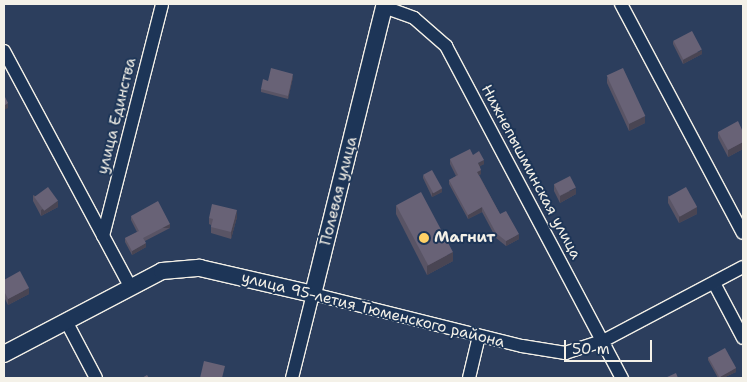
<!DOCTYPE html>
<meta charset="utf-8">
<style>
body{margin:0}
#map{position:relative;width:747px;height:382px;overflow:hidden;background:#2c3e5d;font-family:"Shantell Sans",sans-serif}
div>[style]{position:absolute}
[style*='--x']{left:calc(var(--x)*1px);top:calc(var(--y)*1px);width:calc(var(--w)*1px);rotate:calc(var(--a)*1deg)}
.roads{filter:drop-shadow(1px 0 #f4f1e8) drop-shadow(-1px 0 #f4f1e8) drop-shadow(0 1px #f4f1e8) drop-shadow(0 -1px #f4f1e8)}
.minor>*{height:12px;margin:-6px;padding:0 6px;transform-origin:6px;border-radius:6px;background:#1d3557}
.tertiary>*{height:16px;margin:-8px;padding:0 8px;transform-origin:8px;border-radius:8px;background:#1d3557}
.wall>*{inset:0;background:#595465}
.shaded-wall>*{inset:0;background:#494553;transform-origin:0 0}
.building>*{inset:0;background:#686276;transform-origin:0 0}
.dots>*{width:14px;height:14px;translate:-50% -50%;box-sizing:border-box;border:2px solid #1d3557;border-radius:50%}
span{translate:-50% -50%;white-space:nowrap;text-align:center;line-height:1.15;-webkit-text-stroke:4px #1d3557;paint-order:stroke}
.street-label{font-size:15px;color:#f4f1e8}
.poi-label{font-size:15px;color:#f4f1e8;font-weight:700}
.left{translate:0 -50%;text-align:left}
.frame{position:absolute;inset:0;border:5px solid #f4f1e8;pointer-events:none}
.scale{position:absolute;left:564px;top:340px;width:88px;height:22px;box-sizing:border-box;border:2px solid #f4f1e8;border-top:0;padding-left:6px;font-size:15px;line-height:18px;white-space:nowrap;color:#f4f1e8;-webkit-text-stroke:4px #1d3557;paint-order:stroke}
</style>
<div id="map">
<div class="roads">
<div class="minor">
<div style="--x:621;--y:4;--w:259;--a:62"></div>
<div style="--x:384;--y:7;--w:32;--a:20"></div>
<div style="--x:414;--y:18;--w:43;--a:41.2"></div>
<div style="--x:446;--y:46;--w:376;--a:62.1"></div>
<div style="--x:4;--y:51;--w:267;--a:61.8"></div>
<div style="--x:103;--y:236;--w:239;--a:-75.7"></div>
<div style="--x:714;--y:283;--w:62;--a:62.2"></div>
<div style="--x:66;--y:321;--w:64;--a:62.2"></div>
<div style="--x:292;--y:378;--w:87;--a:-76"></div>
<div style="--x:313;--y:294;--w:215;--a:14"></div>
<div style="--x:522;--y:346;--w:44;--a:9.2"></div>
<div style="--x:565;--y:353;--w:40;--a:-18"></div>
<div style="--x:603;--y:341;--w:158;--a:-27.9"></div>
<div style="--x:469;--y:378;--w:43;--a:-76.6"></div>
</div>
<div class="tertiary">
<div style="--x:4;--y:354;--w:178;--a:-27.7"></div>
<div style="--x:162;--y:271;--w:38;--a:-5"></div>
<div style="--x:200;--y:268;--w:116;--a:13"></div>
<div style="--x:313;--y:294;--w:299;--a:-76.1"></div>
</div>
</div>
<div class="wall">
<div style="clip-path:polygon(673px 41px,702px 54px,683px 64px,673px 44px)"></div>
<div style="clip-path:polygon(293px 77px,288px 99px,261px 92px,261px 89px,268px 81px)"></div>
<div style="clip-path:polygon(607px 77px,645px 123px,629px 131px,607px 83px)"></div>
<div style="clip-path:polygon(718px 132px,743px 132px,743px 149px,728px 157px,718px 138px)"></div>
<div style="clip-path:polygon(450px 159px,484px 164px,480px 166px,481px 174px,479px 175px,500px 214px,519px 239px,506px 246px,496px 238px,482px 212px,468px 219px,449px 184px,449px 180px,456px 176px,450px 164px)"></div>
<div style="clip-path:polygon(423px 175px,442px 192px,432px 197px,423px 178px)"></div>
<div style="clip-path:polygon(554px 184px,576px 194px,560px 203px,554px 191px)"></div>
<div style="clip-path:polygon(33px 195px,58px 207px,41px 216px,33px 201px)"></div>
<div style="clip-path:polygon(668px 196px,697px 214px,679px 223px,668px 203px)"></div>
<div style="clip-path:polygon(396px 205px,453px 261px,427px 275px,396px 214px)"></div>
<div style="clip-path:polygon(131px 216px,170px 228px,145px 241px,146px 247px,132px 255px,125px 242px,125px 238px,137px 232px,131px 220px)"></div>
<div style="clip-path:polygon(237px 217px,231px 239px,211px 233px,211px 225px,209px 224px,209px 218px)"></div>
<div style="clip-path:polygon(4px 280px,29px 294px,8px 305px,4px 297px)"></div>
<div style="clip-path:polygon(708px 357px,736px 372px,723px 378px,718px 378px,708px 360px)"></div>
</div>
<div class="shaded-wall">
<div style="clip-path:polygon(702px 50px,702px 54px,683px 64px,683px 60px)"></div>
<div style="clip-path:polygon(293px 74px,293px 77px,288px 99px,288px 96px)"></div>
<div style="clip-path:polygon(8px 103px,8px 108px,4px 110px,4px 106px)"></div>
<div style="clip-path:polygon(645px 116px,645px 123px,629px 131px,629px 124px)"></div>
<div style="clip-path:polygon(743px 142px,743px 149px,728px 157px,728px 150px)"></div>
<div style="clip-path:polygon(484px 160px,484px 164px,478px 167px,478px 163px)"></div>
<div style="clip-path:polygon(481px 170px,481px 174px,477px 176px,477px 172px)"></div>
<div style="clip-path:polygon(442px 188px,442px 192px,432px 197px,432px 193px)"></div>
<div style="clip-path:polygon(576px 188px,576px 194px,560px 203px,560px 196px)"></div>
<div style="clip-path:polygon(58px 201px,58px 207px,41px 216px,41px 210px)"></div>
<div style="clip-path:polygon(482px 207px,482px 212px,468px 219px,468px 215px)"></div>
<div style="clip-path:polygon(697px 207px,697px 214px,679px 223px,679px 216px)"></div>
<div style="clip-path:polygon(237px 210px,237px 217px,231px 239px,231px 232px)"></div>
<div style="left:170px;top:224px;width:4px;height:30px;rotate:90deg"></div>
<div style="clip-path:polygon(519px 234px,519px 239px,506px 246px,506px 241px)"></div>
<div style="clip-path:polygon(146px 243px,146px 247px,132px 255px,132px 251px)"></div>
<div style="clip-path:polygon(453px 252px,453px 261px,427px 275px,427px 266px)"></div>
<div style="clip-path:polygon(29px 288px,29px 294px,8px 305px,8px 299px)"></div>
<div style="clip-path:polygon(736px 368px,736px 372px,723px 378px,719px 378px,719px 377px)"></div>
</div>
<div class="building">
<div style="left:692px;top:31px;width:21px;height:21px;rotate:62deg"></div>
<div style="clip-path:polygon(271px 68px,293px 74px,288px 96px,261px 89px,263px 79px,268px 81px)"></div>
<div style="left:623px;top:68px;width:53px;height:18px;rotate:65deg"></div>
<div style="clip-path:polygon(4px 95px,8px 103px,4px 106px)"></div>
<div style="clip-path:polygon(738px 121px,743px 132px,743px 142px,728px 150px,718px 132px)"></div>
<div style="clip-path:polygon(470px 149px,473px 155px,479px 151px,484px 160px,478px 163px,481px 170px,477px 172px,500px 214px,506px 211px,519px 234px,506px 241px,496px 233px,482px 207px,468px 215px,449px 180px,458px 175px,450px 159px)"></div>
<div style="left:432px;top:170px;width:21px;height:10px;rotate:61deg"></div>
<div style="left:570px;top:176px;width:13px;height:18px;rotate:63deg"></div>
<div style="left:48px;top:187px;width:17px;height:17px;rotate:54deg"></div>
<div style="left:686px;top:187px;width:23px;height:20px;rotate:61deg"></div>
<div style="left:421px;top:192px;width:68px;height:28px;rotate:62deg"></div>
<div style="clip-path:polygon(158px 201px,170px 224px,143px 238px,146px 243px,132px 251px,125px 238px,139px 231px,131px 216px)"></div>
<div style="clip-path:polygon(212px 204px,237px 210px,231px 232px,211px 227px,213px 219px,209px 218px)"></div>
<div style="clip-path:polygon(20px 271px,29px 288px,8px 299px,4px 291px,4px 280px)"></div>
<div style="left:725px;top:348px;width:23px;height:19px;rotate:61deg"></div>
<div style="clip-path:polygon(204px 361px,225px 366px,222px 378px,200px 378px)"></div>
<div style="clip-path:polygon(676px 373px,678px 378px,665px 378px)"></div>
<div style="clip-path:polygon(147px 375px,149px 378px,142px 378px)"></div>
</div>
<div class="dots">
<div style="left:424px;top:238px;background:#ffd166"></div>
</div>
<div class="street-label">
<span style="left:117px;top:116px;rotate:-76deg">улица Единства</span>
<span style="left:531px;top:172px;rotate:62deg">Нижнепышминская улица</span>
<span style="left:339px;top:191px;rotate:-76deg">Полевая улица</span>
<span style="left:373px;top:310px;rotate:14deg">улица 95-летия Тюменского района</span>
</div>
<div class="poi-label">
<span class="left" style="left:434px;top:238px">Магнит</span>
</div>
<div class="frame"></div>
<div class="scale">50 m</div>
</div>
